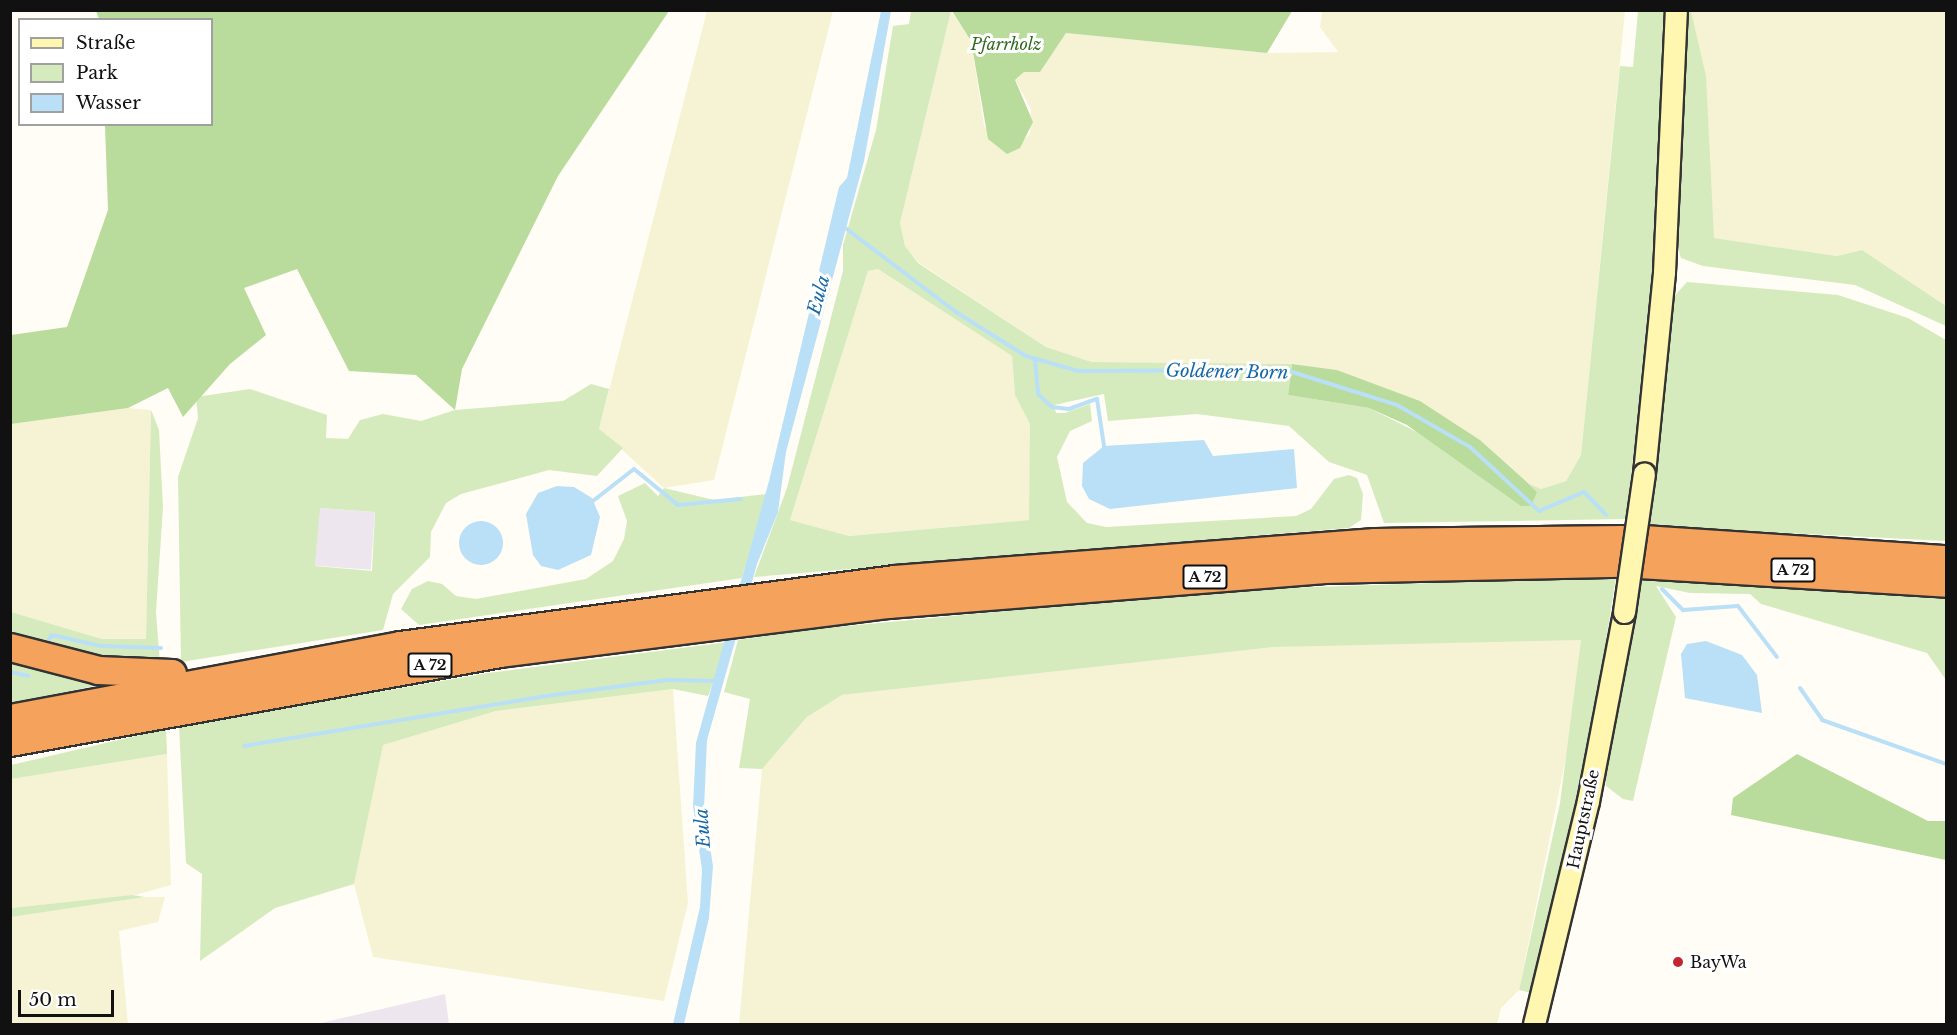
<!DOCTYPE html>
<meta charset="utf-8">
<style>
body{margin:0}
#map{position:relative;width:1957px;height:1035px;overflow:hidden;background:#fffdf5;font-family:"Libre Baskerville",serif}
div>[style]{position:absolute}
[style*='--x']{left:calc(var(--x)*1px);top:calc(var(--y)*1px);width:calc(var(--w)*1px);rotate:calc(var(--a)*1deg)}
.industrial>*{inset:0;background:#eee6ef;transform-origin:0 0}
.farmland>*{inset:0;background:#f6f3d4}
.green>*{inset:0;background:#d5ebbd}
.forest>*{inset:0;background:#b9dc9c}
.water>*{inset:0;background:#b9e0f7}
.round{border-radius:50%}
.stream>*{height:4px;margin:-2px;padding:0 2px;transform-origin:2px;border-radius:2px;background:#b9e0f7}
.roads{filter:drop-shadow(2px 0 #333) drop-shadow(-2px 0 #333) drop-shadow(0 2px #333) drop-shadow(0 -2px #333)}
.secondary>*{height:21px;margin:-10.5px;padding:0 10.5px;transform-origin:10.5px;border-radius:10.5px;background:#fff6b0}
.highway>*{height:27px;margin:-13.5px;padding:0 13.5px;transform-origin:13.5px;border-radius:13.5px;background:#f5a25d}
.bridges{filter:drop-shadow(2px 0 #333) drop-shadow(-2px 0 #333) drop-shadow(0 2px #333) drop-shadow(0 -2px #333)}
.secondary-bridge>*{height:21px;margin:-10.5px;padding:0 10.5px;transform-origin:10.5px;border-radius:10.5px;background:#fff6b0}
.dots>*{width:16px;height:16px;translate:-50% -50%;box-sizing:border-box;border:3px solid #fff;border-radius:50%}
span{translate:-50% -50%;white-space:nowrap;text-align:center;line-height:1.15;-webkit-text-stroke:6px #fff;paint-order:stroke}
.shield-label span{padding:2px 4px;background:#fff;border:2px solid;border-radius:4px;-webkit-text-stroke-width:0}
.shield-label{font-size:15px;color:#111;font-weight:700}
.park-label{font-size:16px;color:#2f6b1f;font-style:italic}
.street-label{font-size:16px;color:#111}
.poi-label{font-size:16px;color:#111}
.left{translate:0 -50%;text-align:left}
.water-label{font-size:18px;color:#1768a6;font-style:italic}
.frame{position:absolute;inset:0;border:12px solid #111;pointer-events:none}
.legend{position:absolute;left:18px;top:18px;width:195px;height:108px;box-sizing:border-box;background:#fff;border:2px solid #a0a0a0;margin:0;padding:8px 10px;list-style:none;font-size:18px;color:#111}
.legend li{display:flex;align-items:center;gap:12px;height:30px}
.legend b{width:30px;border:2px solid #a0a0a0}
.scale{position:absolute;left:18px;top:990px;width:96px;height:27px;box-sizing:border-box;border:3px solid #111;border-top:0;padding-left:8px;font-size:18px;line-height:21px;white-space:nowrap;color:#111;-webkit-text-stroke:4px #fff;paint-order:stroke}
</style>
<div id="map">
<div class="industrial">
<div style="left:319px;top:508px;width:56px;height:58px;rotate:4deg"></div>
<div style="clip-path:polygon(445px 994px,449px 1024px,316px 1024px,386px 1008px)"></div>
</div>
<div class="farmland">
<div style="clip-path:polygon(707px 11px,833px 11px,714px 480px,664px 488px,599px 429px)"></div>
<div style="clip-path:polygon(951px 11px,971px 41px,984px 126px,1007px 154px,1030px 134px,1031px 109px,1015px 80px,1024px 72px,1040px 72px,1066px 33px,1267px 53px,1338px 52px,1320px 27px,1322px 11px,1625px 11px,1581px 455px,1566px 481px,1541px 489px,1529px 484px,1480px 440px,1420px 401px,1337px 370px,1292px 364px,1092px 362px,1046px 347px,918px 262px,905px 246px,900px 223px)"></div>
<div style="clip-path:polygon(1691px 11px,1946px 11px,1946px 306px,1862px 250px,1837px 256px,1714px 238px)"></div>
<div style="clip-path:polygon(878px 269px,1012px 356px,1015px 395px,1030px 424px,1030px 520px,848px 536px,790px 520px,868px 271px)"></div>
<div style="clip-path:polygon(128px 408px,151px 410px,146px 639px,102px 639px,11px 612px,10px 424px)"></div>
<div style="clip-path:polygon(1549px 637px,1581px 640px,1573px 722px,1519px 990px,1501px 1008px,1497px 1024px,739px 1024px,762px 769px,807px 717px,842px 695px,1275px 647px)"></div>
<div style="clip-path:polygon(673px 689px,688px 903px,664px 1001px,373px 957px,354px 884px,382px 745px,496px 711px)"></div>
<div style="clip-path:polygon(167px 754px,171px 885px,135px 895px,11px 908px,10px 779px)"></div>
<div style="clip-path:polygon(145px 897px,165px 897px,158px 922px,119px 931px,128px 1024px,11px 1024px,10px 917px)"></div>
</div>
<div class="green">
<div style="clip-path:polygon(evenodd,911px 11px,951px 11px,900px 223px,905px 246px,918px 263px,1046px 347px,1092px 362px,1292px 364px,1288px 395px,1369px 408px,1537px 492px,1529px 484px,1541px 489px,1566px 481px,1581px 455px,1620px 66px,1633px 67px,1638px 11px,1668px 11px,1654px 276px,1626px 519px,1384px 523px,1367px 475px,1329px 462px,1289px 426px,1197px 414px,1108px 421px,1104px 394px,1054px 405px,1056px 413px,1065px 413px,1090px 404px,1092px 421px,1070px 431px,1057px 457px,1067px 502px,1087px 523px,1106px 527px,1296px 516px,1311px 509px,1334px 479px,1349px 475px,1357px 478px,1363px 494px,1361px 520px,1349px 528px,754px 577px,787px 488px,843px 271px,843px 245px,876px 130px,893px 26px,909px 24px,911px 11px,878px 269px,1012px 356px,1015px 395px,1030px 424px,1029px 520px,849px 536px,790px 520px,868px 271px,878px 269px)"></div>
<div style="clip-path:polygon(1684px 11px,1691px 11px,1706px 76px,1714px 238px,1837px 256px,1862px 250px,1946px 306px,1946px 326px,1855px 285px,1703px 266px,1681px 258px,1674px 234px)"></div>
<div style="clip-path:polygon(1687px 282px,1838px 295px,1908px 318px,1946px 340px,1946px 541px,1647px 526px,1669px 302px)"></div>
<div style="clip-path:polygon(evenodd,591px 384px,609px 389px,599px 429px,623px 448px,597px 476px,549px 470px,461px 494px,446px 503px,431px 532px,430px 557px,393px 594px,383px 630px,181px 662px,178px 477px,198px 418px,196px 397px,250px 389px,327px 415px,326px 438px,348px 439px,360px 420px,383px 414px,421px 421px,455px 410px,563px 401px,591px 384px,320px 508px,375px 512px,372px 571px,315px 566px,320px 508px)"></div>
<div style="clip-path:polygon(151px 410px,159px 430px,163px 507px,156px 612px,160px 664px,89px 661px,11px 639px,11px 612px,102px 639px,146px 639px)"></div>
<div style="clip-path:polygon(645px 483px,658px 496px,664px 488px,714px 500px,766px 494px,742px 578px,419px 625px,401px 609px,412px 589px,428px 581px,442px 584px,456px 596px,476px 599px,586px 579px,613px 561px,624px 539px,627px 521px,618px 496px)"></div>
<div style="clip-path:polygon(1616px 577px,1581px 798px,1532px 993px,1519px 990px,1560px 803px,1581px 640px,1275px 647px,842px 695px,807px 717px,762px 769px,739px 768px,750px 699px,724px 692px,738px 640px,806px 630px,1226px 590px)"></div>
<div style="clip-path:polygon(1639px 579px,1946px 599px,1946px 680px,1927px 653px,1761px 604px,1750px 594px,1690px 593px,1656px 586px,1676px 617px,1633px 801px,1623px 799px,1606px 786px,1604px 763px)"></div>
<div style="clip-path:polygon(728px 642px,708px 696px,673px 689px,496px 711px,383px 745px,354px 884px,275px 908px,200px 961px,202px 874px,186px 863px,179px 726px,488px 673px)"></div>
<div style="clip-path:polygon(10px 654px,109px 683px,11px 703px)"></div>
<div style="clip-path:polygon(166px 729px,167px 754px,11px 779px,11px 765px)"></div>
<div style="clip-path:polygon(132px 895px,145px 897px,11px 917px,11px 908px)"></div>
</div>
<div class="forest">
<div style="clip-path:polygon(96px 11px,96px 10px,669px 11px,558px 176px,462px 369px,455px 410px,416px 375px,349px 371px,297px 269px,244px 288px,266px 335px,230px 364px,183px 417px,168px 388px,128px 408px,11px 424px,11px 335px,67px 327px,108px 210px,105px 125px,212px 124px,212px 20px,99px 19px)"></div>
<div style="clip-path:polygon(952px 11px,1292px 11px,1267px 53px,1066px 33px,1040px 72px,1024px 72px,1015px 80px,1033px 122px,1020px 148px,1007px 154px,988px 139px,971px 41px)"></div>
<div style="clip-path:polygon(1292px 364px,1337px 370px,1420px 401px,1480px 440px,1529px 484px,1537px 492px,1531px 506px,1521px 506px,1407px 425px,1369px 408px,1288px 395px)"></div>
<div style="clip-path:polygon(1797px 754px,1928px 821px,1946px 821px,1946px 860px,1731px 815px,1733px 798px)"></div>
</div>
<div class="water">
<div style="clip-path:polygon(881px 11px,891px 11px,864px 161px,786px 452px,778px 512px,757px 564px,707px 740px,704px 808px,713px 866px,709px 918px,684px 1024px,673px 1024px,700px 907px,702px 870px,693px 806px,696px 743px,769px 481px,839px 187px,847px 178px)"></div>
<div style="clip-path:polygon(1204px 440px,1213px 456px,1294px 449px,1297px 488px,1110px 509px,1089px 499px,1082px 486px,1083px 463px,1104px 446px)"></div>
<div style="clip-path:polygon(557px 486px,574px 487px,592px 498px,600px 517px,591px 555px,558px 570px,541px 566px,533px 555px,526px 514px,538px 493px)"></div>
<div class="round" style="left:459px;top:521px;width:44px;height:44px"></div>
<div style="clip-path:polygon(1706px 641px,1742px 655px,1757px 675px,1762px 713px,1685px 698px,1681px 654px,1687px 644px)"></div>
</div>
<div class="stream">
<div style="--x:840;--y:224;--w:146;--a:37.2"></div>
<div style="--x:956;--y:312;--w:83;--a:32.2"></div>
<div style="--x:1026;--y:356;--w:54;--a:16.1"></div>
<div style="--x:1078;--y:371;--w:208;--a:-0.3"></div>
<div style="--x:1286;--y:370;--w:116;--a:17.5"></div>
<div style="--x:1397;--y:405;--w:84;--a:29.9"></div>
<div style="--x:1470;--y:447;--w:94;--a:42.8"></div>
<div style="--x:1539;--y:511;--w:49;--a:-22.9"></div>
<div style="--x:1584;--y:492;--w:32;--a:46"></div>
<div style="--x:1035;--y:359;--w:35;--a:85"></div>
<div style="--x:1038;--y:394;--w:19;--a:43"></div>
<div style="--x:1052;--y:407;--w:17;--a:7"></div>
<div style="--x:1069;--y:409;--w:30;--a:-20"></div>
<div style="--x:1097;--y:399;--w:48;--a:81.5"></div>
<div style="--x:593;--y:501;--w:52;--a:-38"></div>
<div style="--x:634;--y:469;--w:57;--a:39.3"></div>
<div style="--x:678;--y:505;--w:63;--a:-5.4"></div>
<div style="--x:1662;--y:589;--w:30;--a:45"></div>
<div style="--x:1683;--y:610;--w:55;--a:-4.2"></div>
<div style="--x:1738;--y:606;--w:64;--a:52.6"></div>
<div style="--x:49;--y:639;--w:5;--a:-53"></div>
<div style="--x:52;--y:635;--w:50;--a:12.7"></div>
<div style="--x:101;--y:646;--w:60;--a:1.9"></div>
<div style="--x:10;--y:672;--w:19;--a:12"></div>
<div style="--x:1800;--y:688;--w:39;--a:55"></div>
<div style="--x:1822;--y:720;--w:132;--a:19.5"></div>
<div style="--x:244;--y:746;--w:299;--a:-9.4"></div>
<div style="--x:539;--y:697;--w:129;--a:-7.6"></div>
<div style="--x:667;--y:680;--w:48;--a:1.2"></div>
</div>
<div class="roads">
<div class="secondary">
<div style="--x:1644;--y:473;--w:202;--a:-84.3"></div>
<div style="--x:1664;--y:272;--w:262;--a:-87.4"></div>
<div style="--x:1534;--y:1024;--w:229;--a:-76.4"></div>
<div style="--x:1588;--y:801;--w:192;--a:-79.2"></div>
</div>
<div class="highway">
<div style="--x:1643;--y:539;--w:304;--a:3.8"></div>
<div style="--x:1639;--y:564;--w:308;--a:3.5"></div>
<div style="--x:10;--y:647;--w:91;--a:14.6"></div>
<div style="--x:98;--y:670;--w:74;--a:2.3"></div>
<div style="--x:10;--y:718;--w:397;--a:-10.6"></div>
<div style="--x:400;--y:645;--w:498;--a:-7.6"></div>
<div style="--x:894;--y:579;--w:482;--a:-4.4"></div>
<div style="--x:1375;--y:542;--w:247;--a:-0.7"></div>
<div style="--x:10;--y:742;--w:498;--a:-10.3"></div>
<div style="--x:500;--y:653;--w:392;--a:-7.2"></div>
<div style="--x:889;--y:604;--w:436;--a:-4.6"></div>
<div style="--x:1324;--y:569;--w:296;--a:-1.2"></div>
</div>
</div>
<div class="bridges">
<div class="secondary-bridge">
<div style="--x:1624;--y:612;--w:140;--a:-81.8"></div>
</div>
</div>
<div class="dots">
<div style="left:1678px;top:962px;background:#c4262e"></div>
</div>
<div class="shield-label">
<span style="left:1793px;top:570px">A 72</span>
<span style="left:1205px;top:577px">A 72</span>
<span style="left:430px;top:665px">A 72</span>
</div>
<div class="park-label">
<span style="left:1006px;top:44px">Pfarrholz</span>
</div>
<div class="street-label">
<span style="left:1583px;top:819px;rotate:-78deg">Hauptstraße</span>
</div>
<div class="poi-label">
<span class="left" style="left:1690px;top:962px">BayWa</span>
</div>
<div class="water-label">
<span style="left:819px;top:295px;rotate:-75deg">Eula</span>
<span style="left:1227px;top:372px;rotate:1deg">Goldener Born</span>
<span style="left:703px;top:828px;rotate:-94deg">Eula</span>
</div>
<div class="frame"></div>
<ul class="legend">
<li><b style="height:8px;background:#fff6b0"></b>Straße</li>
<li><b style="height:16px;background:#d5ebbd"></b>Park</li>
<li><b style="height:16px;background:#b9e0f7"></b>Wasser</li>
</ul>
<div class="scale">50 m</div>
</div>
